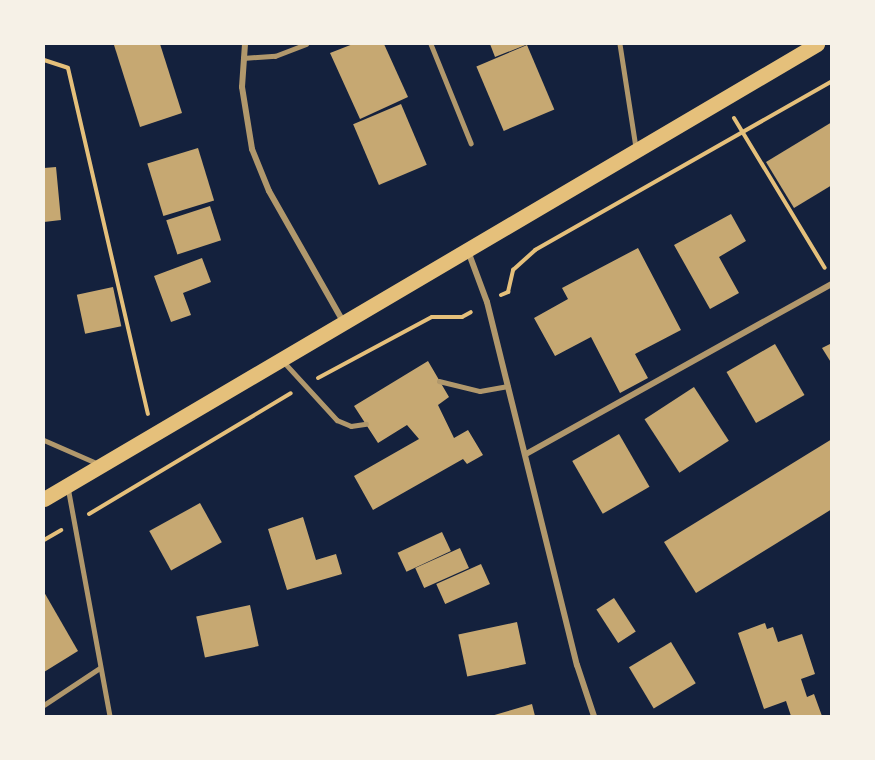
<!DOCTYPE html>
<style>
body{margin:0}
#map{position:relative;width:875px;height:760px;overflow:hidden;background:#14213d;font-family:"DM Sans",sans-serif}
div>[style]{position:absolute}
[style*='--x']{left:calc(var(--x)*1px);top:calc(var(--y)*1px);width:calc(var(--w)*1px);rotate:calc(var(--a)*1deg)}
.building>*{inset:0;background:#c6a872;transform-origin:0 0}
.path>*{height:4px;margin:-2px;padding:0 2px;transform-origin:2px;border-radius:2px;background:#e5c07b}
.service>*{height:4.5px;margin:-2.25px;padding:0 2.25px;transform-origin:2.25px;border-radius:2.25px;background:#b1986c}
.minor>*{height:6px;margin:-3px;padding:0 3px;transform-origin:3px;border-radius:3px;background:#b1986c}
.primary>*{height:15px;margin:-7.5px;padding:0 7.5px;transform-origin:7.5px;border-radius:7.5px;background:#e5c07b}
span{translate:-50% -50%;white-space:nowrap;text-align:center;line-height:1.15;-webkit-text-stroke:6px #f6f1e7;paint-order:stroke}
.frame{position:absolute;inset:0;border:45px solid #f6f1e7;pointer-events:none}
</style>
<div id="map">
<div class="building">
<div style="clip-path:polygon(119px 44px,160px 44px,182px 113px,140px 127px,114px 45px)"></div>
<div style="clip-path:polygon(353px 44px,384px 44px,408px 97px,360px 119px,330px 53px)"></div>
<div style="clip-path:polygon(490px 44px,528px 44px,495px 57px)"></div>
<div style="left:527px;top:45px;width:70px;height:55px;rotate:67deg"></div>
<div style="left:401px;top:104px;width:66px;height:52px;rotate:67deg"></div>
<div style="clip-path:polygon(832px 122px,832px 185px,794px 208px,766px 162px)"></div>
<div style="left:198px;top:148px;width:55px;height:53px;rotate:73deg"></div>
<div style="clip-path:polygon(56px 167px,61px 220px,44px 222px,44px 168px)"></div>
<div style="left:210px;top:206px;width:36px;height:46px;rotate:72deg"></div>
<div style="clip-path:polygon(731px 214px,746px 241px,719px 257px,739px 293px,710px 309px,674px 245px)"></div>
<div style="clip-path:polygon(638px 248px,681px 330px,635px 354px,648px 378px,620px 393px,591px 337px,555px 356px,534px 318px,568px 299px,562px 288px)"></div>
<div style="clip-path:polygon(202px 258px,211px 282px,183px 293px,191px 315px,171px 322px,154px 276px)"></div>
<div style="left:113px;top:287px;width:40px;height:37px;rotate:78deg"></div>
<div style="clip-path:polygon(832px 343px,832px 364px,822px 348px)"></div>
<div style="left:775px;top:344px;width:59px;height:56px;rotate:60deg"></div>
<div style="clip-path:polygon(428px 361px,449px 397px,438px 405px,454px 438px,468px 430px,483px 455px,467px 464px,463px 459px,373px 510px,354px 476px,419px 439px,407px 425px,378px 443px,354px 406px)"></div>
<div style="left:694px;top:387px;width:64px;height:59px;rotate:57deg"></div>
<div style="left:619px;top:434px;width:61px;height:54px;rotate:60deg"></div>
<div style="clip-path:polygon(832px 439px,832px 509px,696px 593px,664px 542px)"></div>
<div style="left:200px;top:503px;width:45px;height:58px;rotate:61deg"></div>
<div style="clip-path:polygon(303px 517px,316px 560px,336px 554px,342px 574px,287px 590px,268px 529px)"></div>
<div style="left:442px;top:532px;width:21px;height:49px;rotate:65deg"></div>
<div style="left:460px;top:548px;width:22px;height:49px;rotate:66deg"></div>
<div style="left:481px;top:564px;width:22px;height:49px;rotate:66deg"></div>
<div style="clip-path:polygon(44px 592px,78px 651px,44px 672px)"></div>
<div style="left:614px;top:598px;width:40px;height:21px;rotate:57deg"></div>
<div style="left:250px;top:605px;width:42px;height:55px;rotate:78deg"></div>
<div style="left:517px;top:622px;width:43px;height:60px;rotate:78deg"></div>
<div style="clip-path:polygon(765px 623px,767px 629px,773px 627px,778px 642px,802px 634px,815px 674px,801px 679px,807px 697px,814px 694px,822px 716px,791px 716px,786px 701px,764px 709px,738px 633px)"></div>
<div style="left:671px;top:642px;width:48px;height:49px;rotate:59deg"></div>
<div style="clip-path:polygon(532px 704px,535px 716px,491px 716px)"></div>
</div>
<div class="path">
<div style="--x:44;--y:60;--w:25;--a:18"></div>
<div style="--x:68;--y:68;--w:355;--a:77"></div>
<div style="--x:734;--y:118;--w:175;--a:58.8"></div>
<div style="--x:501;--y:295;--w:8;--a:-23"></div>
<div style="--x:508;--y:292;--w:23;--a:-77"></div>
<div style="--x:513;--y:270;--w:30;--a:-42"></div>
<div style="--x:535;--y:250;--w:342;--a:-29.6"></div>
<div style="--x:318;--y:378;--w:129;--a:-28.2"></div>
<div style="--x:432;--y:317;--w:30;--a:0"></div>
<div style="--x:462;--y:317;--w:10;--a:-29"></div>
<div style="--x:89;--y:514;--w:235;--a:-30.9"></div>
<div style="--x:44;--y:540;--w:20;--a:-30"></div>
</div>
<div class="service">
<div style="--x:431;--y:44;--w:107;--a:68"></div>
<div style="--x:620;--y:44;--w:104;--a:81.2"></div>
<div style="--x:243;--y:58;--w:32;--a:-4"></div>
<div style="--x:275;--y:56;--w:33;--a:-21"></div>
<div style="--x:283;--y:361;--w:80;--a:47.5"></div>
<div style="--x:337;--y:420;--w:15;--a:23"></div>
<div style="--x:351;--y:426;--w:15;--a:-8"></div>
<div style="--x:439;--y:381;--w:42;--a:13.7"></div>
<div style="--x:480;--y:391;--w:28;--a:-10"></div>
<div style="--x:44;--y:440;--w:60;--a:23.6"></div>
<div style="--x:68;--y:487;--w:233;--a:79.6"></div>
<div style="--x:44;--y:705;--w:67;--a:-33.5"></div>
</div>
<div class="minor">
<div style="--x:245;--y:44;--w:43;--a:94"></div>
<div style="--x:242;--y:87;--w:63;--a:80.8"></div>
<div style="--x:252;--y:149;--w:45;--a:68"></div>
<div style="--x:269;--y:191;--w:150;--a:60.4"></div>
<div style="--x:468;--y:251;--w:54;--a:69.6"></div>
<div style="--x:487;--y:302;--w:374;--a:76.1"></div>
<div style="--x:577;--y:665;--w:54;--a:71.6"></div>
<div style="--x:526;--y:454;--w:350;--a:-29.1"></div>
</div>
<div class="primary">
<div style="--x:44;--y:499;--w:897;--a:-30.48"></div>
</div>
<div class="frame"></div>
</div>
